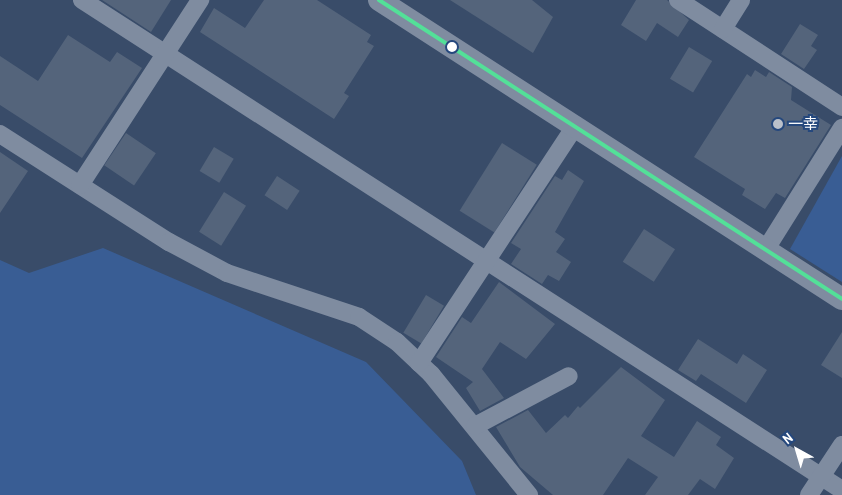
<!DOCTYPE html>
<meta charset="utf-8">
<style>
body{margin:0}
#map{position:relative;width:842px;height:495px;overflow:hidden;background:#394c69;font-family:"Archivo Narrow","Noto Sans JP",sans-serif}
div>[style]{position:absolute}
[style*='--x']{left:calc(var(--x)*1px);top:calc(var(--y)*1px);width:calc(var(--w)*1px);rotate:calc(var(--a)*1deg)}
.green>*{inset:0;background:#395d94}
.building>*{inset:0;background:#54647b;transform-origin:0 0}
.minor>*{height:18px;margin:-9px;padding:0 9px;transform-origin:9px;border-radius:9px;background:#7f8ca0}
.tertiary>*{height:22px;margin:-11px;padding:0 11px;transform-origin:11px;border-radius:11px;background:#7f8ca0}
.bus-1>*{height:4px;margin:-2px;padding:0 2px;transform-origin:2px;border-radius:2px;background:#53e098}
.dots>*{width:14px;height:14px;translate:-50% -50%;box-sizing:border-box;border:2px solid #25487d;border-radius:50%}
span{translate:-50% -50%;white-space:nowrap;text-align:center;line-height:1.15;-webkit-text-stroke:4px #25487d;paint-order:stroke}
.poi-label{font-size:15px;color:#fff}
.left{translate:0 -50%;text-align:left}
.north{position:absolute;left:772px;top:425px;width:50px;height:50px;-webkit-text-stroke:4px #25487d;paint-order:stroke;rotate:321deg;font-size:14px;font-weight:700;line-height:20px;text-align:center;color:#fff}
.north::after{content:'';display:block;margin:auto;width:18px;height:22px;background:#fff;clip-path:polygon(50% 0,100% 100%,50% 72%,0 100%)}
</style>
<div id="map">
<div class="green">
<div style="clip-path:polygon(842px 156px,842px 282px,790px 249px)"></div>
<div style="clip-path:polygon(103px 248px,366px 362px,462px 461px,476px 495px,0 495px,0 260px,29px 273px)"></div>
</div>
<div class="building">
<div style="clip-path:polygon(102px 0,171px 0,151px 32px)"></div>
<div style="clip-path:polygon(264px 0,317px 0,371px 35px,367px 42px,374px 46px,344px 93px,349px 96px,334px 119px,200px 32px,214px 8px,245px 28px)"></div>
<div style="clip-path:polygon(450px 0,532px 0,553px 17px,533px 53px)"></div>
<div style="clip-path:polygon(636px 0,667px 0,689px 20px,678px 37px,657px 23px,646px 41px,621px 25px)"></div>
<div style="clip-path:polygon(800px 24px,818px 35px,811px 46px,817px 50px,804px 69px,781px 54px)"></div>
<div style="clip-path:polygon(68px 35px,110px 62px,117px 52px,142px 68px,82px 158px,0 105px,0 56px,38px 81px)"></div>
<div style="left:689px;top:47px;width:27px;height:37px;rotate:31deg"></div>
<div style="clip-path:polygon(755px 70px,766px 77px,769px 72px,792px 87px,791px 100px,831px 125px,785px 198px,776px 193px,765px 209px,742px 195px,745px 189px,694px 157px,747px 74px,751px 77px)"></div>
<div style="left:126px;top:133px;width:36px;height:39px;rotate:34deg"></div>
<div style="left:502px;top:143px;width:41px;height:80px;rotate:32deg"></div>
<div style="left:214px;top:147px;width:23px;height:28px;rotate:31deg"></div>
<div style="clip-path:polygon(0 152px,28px 171px,0 213px)"></div>
<div style="clip-path:polygon(568px 170px,584px 181px,555px 232px,565px 239px,556px 252px,571px 262px,559px 281px,548px 275px,542px 284px,511px 264px,521px 249px,511px 243px,555px 176px,562px 180px)"></div>
<div style="left:277px;top:176px;width:27px;height:23px;rotate:33deg"></div>
<div style="left:224px;top:192px;width:26px;height:47px;rotate:32deg"></div>
<div style="left:644px;top:229px;width:37px;height:39px;rotate:33deg"></div>
<div style="clip-path:polygon(499px 282px,555px 324px,526px 359px,500px 342px,482px 369px,504px 398px,480px 411px,466px 388px,473px 382px,436px 357px,462px 317px,471px 323px)"></div>
<div style="left:426px;top:295px;width:21px;height:44px;rotate:31deg"></div>
<div style="clip-path:polygon(842px 332px,842px 378px,821px 365px)"></div>
<div style="clip-path:polygon(698px 339px,737px 364px,743px 354px,767px 370px,746px 403px,701px 374px,696px 381px,678px 370px)"></div>
<div style="clip-path:polygon(621px 367px,665px 400px,641px 436px,674px 457px,697px 421px,721px 437px,716px 445px,734px 458px,715px 489px,700px 479px,688px 495px,645px 495px,658px 477px,628px 458px,603px 495px,553px 495px,520px 467px,496px 427px,528px 410px,546px 433px,565px 415px,568px 418px,578px 406px,580px 408px)"></div>
</div>
<div class="minor">
<div style="--x:82;--y:0;--w:904;--a:32.81"></div>
<div style="--x:678;--y:0;--w:196;--a:33.1"></div>
<div style="--x:723;--y:29;--w:34;--a:-58"></div>
<div style="--x:0;--y:134;--w:201;--a:32.6"></div>
<div style="--x:169;--y:242;--w:66;--a:28.1"></div>
<div style="--x:227;--y:273;--w:139;--a:18.4"></div>
<div style="--x:359;--y:317;--w:45;--a:33.3"></div>
<div style="--x:397;--y:342;--w:47;--a:43.3"></div>
<div style="--x:431;--y:374;--w:156;--a:51"></div>
<div style="--x:80;--y:185;--w:221;--a:-57"></div>
<div style="--x:766;--y:249;--w:143;--a:-57.9"></div>
<div style="--x:419;--y:363;--w:285;--a:-56.6"></div>
<div style="--x:475;--y:426;--w:106;--a:-28"></div>
<div style="--x:809;--y:495;--w:60;--a:-56.6"></div>
</div>
<div class="tertiary">
<div style="--x:379;--y:0;--w:551;--a:32.85"></div>
</div>
<div class="bus-1">
<div style="--x:379;--y:0;--w:551;--a:32.85"></div>
</div>
<div class="dots">
<div style="left:452px;top:47px;background:#fff"></div>
<div style="left:778px;top:124px;background:#bac0ca"></div>
</div>
<div class="poi-label">
<span class="left" style="left:788px;top:124px">一幸</span>
</div>
<div class="north">N</div>
</div>
